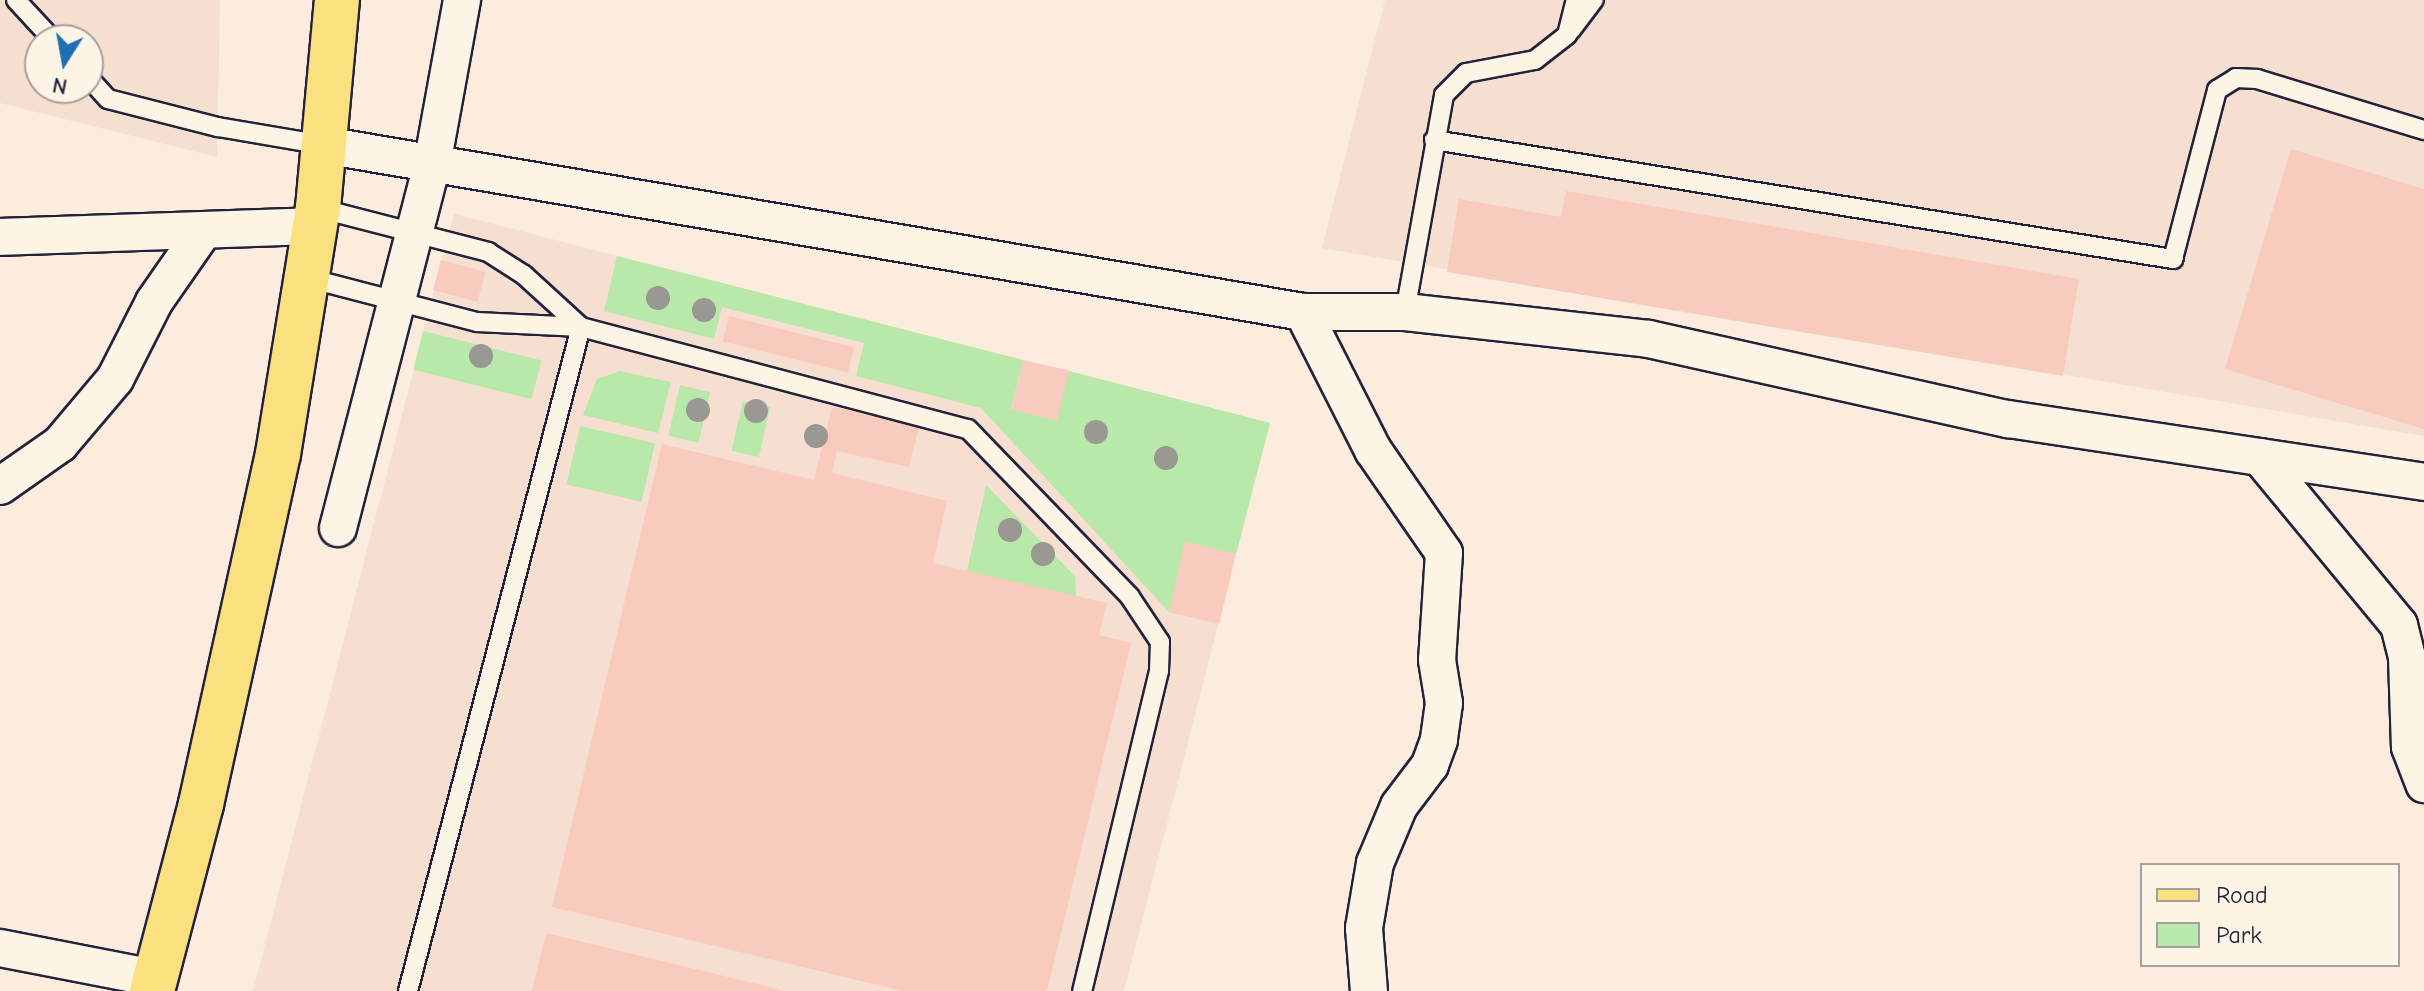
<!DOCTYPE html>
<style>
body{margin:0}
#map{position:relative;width:2424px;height:991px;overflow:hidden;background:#fbecdd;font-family:"Comic Neue",sans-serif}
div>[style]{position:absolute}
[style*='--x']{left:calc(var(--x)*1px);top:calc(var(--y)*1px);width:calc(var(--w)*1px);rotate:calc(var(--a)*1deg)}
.built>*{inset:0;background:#f6ded1}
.green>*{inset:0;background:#b8e9a8;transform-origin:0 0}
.building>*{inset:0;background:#f9cabe;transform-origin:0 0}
.roads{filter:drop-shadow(2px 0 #22223b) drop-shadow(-2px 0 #22223b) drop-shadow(0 2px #22223b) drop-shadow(0 -2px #22223b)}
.service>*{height:18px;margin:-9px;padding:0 9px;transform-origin:9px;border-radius:9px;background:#fcf5e5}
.minor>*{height:36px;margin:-18px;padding:0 18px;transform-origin:18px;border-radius:18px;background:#fcf5e5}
.primary>*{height:44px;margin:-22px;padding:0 22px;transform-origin:22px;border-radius:22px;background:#fbe080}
.trees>*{width:24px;height:24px;margin:-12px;border-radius:50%;background:#999893}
span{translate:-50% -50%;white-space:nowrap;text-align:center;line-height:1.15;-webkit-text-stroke:6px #fcf5e5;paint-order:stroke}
.legend{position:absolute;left:2140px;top:863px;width:260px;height:104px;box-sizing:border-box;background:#fcf5e5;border:2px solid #a5a1a1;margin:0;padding:10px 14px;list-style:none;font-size:24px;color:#22223b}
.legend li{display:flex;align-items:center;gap:16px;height:40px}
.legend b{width:40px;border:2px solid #a5a1a1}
.north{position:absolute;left:24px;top:24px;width:80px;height:80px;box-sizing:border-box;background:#fcf5e5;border:2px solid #a5a1a1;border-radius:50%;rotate:191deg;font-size:22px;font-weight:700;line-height:32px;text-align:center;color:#22223b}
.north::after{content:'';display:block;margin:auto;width:28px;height:36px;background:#1f6fb2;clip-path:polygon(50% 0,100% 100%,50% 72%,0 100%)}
</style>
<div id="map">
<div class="built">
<div style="clip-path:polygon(evenodd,0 0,220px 0,217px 157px,0 103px,0 0,40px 40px,88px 40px,88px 88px,40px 88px,40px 40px)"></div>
<div style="clip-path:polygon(1385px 0,2424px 0,2424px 436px,1322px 248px)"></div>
<div style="clip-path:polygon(454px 214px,1270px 423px,1124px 991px,253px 991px)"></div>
</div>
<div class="green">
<div style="clip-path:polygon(617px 256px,1023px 360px,1011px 409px,1056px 420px,1069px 371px,1270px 423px,1236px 554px,1185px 542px,1169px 612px,981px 408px,856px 376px,864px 343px,722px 307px,714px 339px,604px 311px)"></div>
<div style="left:423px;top:331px;width:122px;height:40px;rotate:14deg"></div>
<div style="clip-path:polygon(620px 371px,671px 382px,658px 433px,583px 415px,597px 379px)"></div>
<div style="left:680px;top:385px;width:31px;height:52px;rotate:13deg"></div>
<div style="left:743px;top:401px;width:28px;height:51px;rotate:13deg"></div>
<div style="left:580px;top:426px;width:77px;height:60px;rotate:13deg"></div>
<div style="clip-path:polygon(986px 485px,1075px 576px,1076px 597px,967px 571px)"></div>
</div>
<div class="building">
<div style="clip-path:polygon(2291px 149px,2424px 189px,2424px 429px,2225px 369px)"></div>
<div style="clip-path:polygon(1566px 191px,2079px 279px,2063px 376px,1447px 272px,1459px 199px,1561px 217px)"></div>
<div style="left:441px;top:260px;width:46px;height:31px;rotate:15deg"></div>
<div style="left:729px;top:316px;width:129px;height:26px;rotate:14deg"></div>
<div style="left:1023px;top:360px;width:47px;height:51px;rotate:13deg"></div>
<div style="clip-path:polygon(832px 407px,919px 427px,909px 467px,837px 451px,832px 473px,947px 501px,933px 563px,1107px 603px,1099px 635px,1131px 643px,1047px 991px,903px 991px,552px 907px,662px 444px,814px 480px)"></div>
<div style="left:1185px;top:542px;width:52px;height:72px;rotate:13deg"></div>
<div style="clip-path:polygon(546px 933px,782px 990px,782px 991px,532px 991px)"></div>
</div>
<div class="roads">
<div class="service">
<div style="--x:16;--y:0;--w:54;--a:47.2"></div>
<div style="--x:1571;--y:30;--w:38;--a:-53"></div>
<div style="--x:88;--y:77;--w:30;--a:48"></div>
<div style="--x:108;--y:99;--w:114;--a:14.3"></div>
<div style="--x:218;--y:127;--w:108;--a:9.6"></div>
<div style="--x:1434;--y:140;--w:749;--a:9.15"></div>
<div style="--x:2173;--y:259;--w:175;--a:-75.4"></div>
<div style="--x:2217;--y:90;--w:22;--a:-32"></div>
<div style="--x:2236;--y:78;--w:21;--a:3"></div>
<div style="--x:2257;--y:79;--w:175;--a:17"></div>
<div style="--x:318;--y:208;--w:176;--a:14.5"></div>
<div style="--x:488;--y:252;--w:43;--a:32.6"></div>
<div style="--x:524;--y:275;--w:77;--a:42.4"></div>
<div style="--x:308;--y:278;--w:175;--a:14.6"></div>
<div style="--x:477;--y:322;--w:104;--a:2.8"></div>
<div style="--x:581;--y:327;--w:400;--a:14.8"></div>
<div style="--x:968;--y:429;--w:233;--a:46"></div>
<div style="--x:1130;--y:597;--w:54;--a:56.3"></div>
<div style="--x:1160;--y:642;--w:29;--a:92"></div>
<div style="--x:1159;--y:671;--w:329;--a:103.5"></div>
<div style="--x:1405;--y:312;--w:220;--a:-79.8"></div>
<div style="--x:1444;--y:95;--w:31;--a:-45"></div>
<div style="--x:1466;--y:73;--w:70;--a:-10.7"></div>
<div style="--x:1535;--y:60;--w:41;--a:-38"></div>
<div style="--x:1567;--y:35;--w:36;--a:-76"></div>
<div style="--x:408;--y:991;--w:686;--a:-75.4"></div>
</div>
<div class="minor">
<div style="--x:324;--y:145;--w:993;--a:9.68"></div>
<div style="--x:1303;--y:312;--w:102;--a:0"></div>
<div style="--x:1405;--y:312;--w:245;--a:6.3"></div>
<div style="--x:1649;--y:339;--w:368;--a:12.6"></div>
<div style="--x:2008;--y:419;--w:421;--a:8.6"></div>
<div style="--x:0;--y:237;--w:315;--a:-2"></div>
<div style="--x:1303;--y:312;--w:155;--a:63.1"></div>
<div style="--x:1373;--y:450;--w:125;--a:55.4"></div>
<div style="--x:1444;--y:553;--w:107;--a:93.7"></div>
<div style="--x:1437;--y:660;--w:44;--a:80.8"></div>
<div style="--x:1444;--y:703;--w:37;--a:98"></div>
<div style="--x:1439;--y:740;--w:27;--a:110"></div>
<div style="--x:1430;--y:765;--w:51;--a:127.1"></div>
<div style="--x:1399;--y:806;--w:62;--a:112.8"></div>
<div style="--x:1375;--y:863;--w:66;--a:99.6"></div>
<div style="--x:1364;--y:928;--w:63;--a:85.5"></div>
<div style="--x:2260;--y:457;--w:218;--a:50.4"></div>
<div style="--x:2399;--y:625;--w:34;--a:76"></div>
<div style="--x:2407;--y:658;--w:89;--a:88.1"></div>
<div style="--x:2410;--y:747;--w:40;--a:69"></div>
<div style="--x:0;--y:486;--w:73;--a:-35"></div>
<div style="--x:60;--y:444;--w:85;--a:-49.8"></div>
<div style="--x:115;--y:379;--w:86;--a:-63.1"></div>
<div style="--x:154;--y:302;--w:84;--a:-55.2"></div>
<div style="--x:338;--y:528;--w:375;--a:-75.5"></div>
<div style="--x:432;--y:165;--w:168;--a:-79.7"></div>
<div style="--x:0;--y:948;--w:158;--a:11"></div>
</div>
<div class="primary">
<div style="--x:152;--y:991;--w:193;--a:-75.3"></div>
<div style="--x:201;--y:804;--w:358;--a:-77.6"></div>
<div style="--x:278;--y:454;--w:249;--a:-80.8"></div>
<div style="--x:318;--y:208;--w:209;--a:-84.8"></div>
</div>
</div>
<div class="trees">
<div style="left:658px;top:298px"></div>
<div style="left:704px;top:310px"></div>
<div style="left:481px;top:356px"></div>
<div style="left:698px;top:410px"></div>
<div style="left:756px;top:411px"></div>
<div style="left:1096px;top:432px"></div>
<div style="left:816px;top:436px"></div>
<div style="left:1166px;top:458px"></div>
<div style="left:1010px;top:530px"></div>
<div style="left:1043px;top:554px"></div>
</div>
<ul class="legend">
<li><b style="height:10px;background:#fbe080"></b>Road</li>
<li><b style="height:22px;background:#b8e9a8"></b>Park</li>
</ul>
<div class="north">N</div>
</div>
